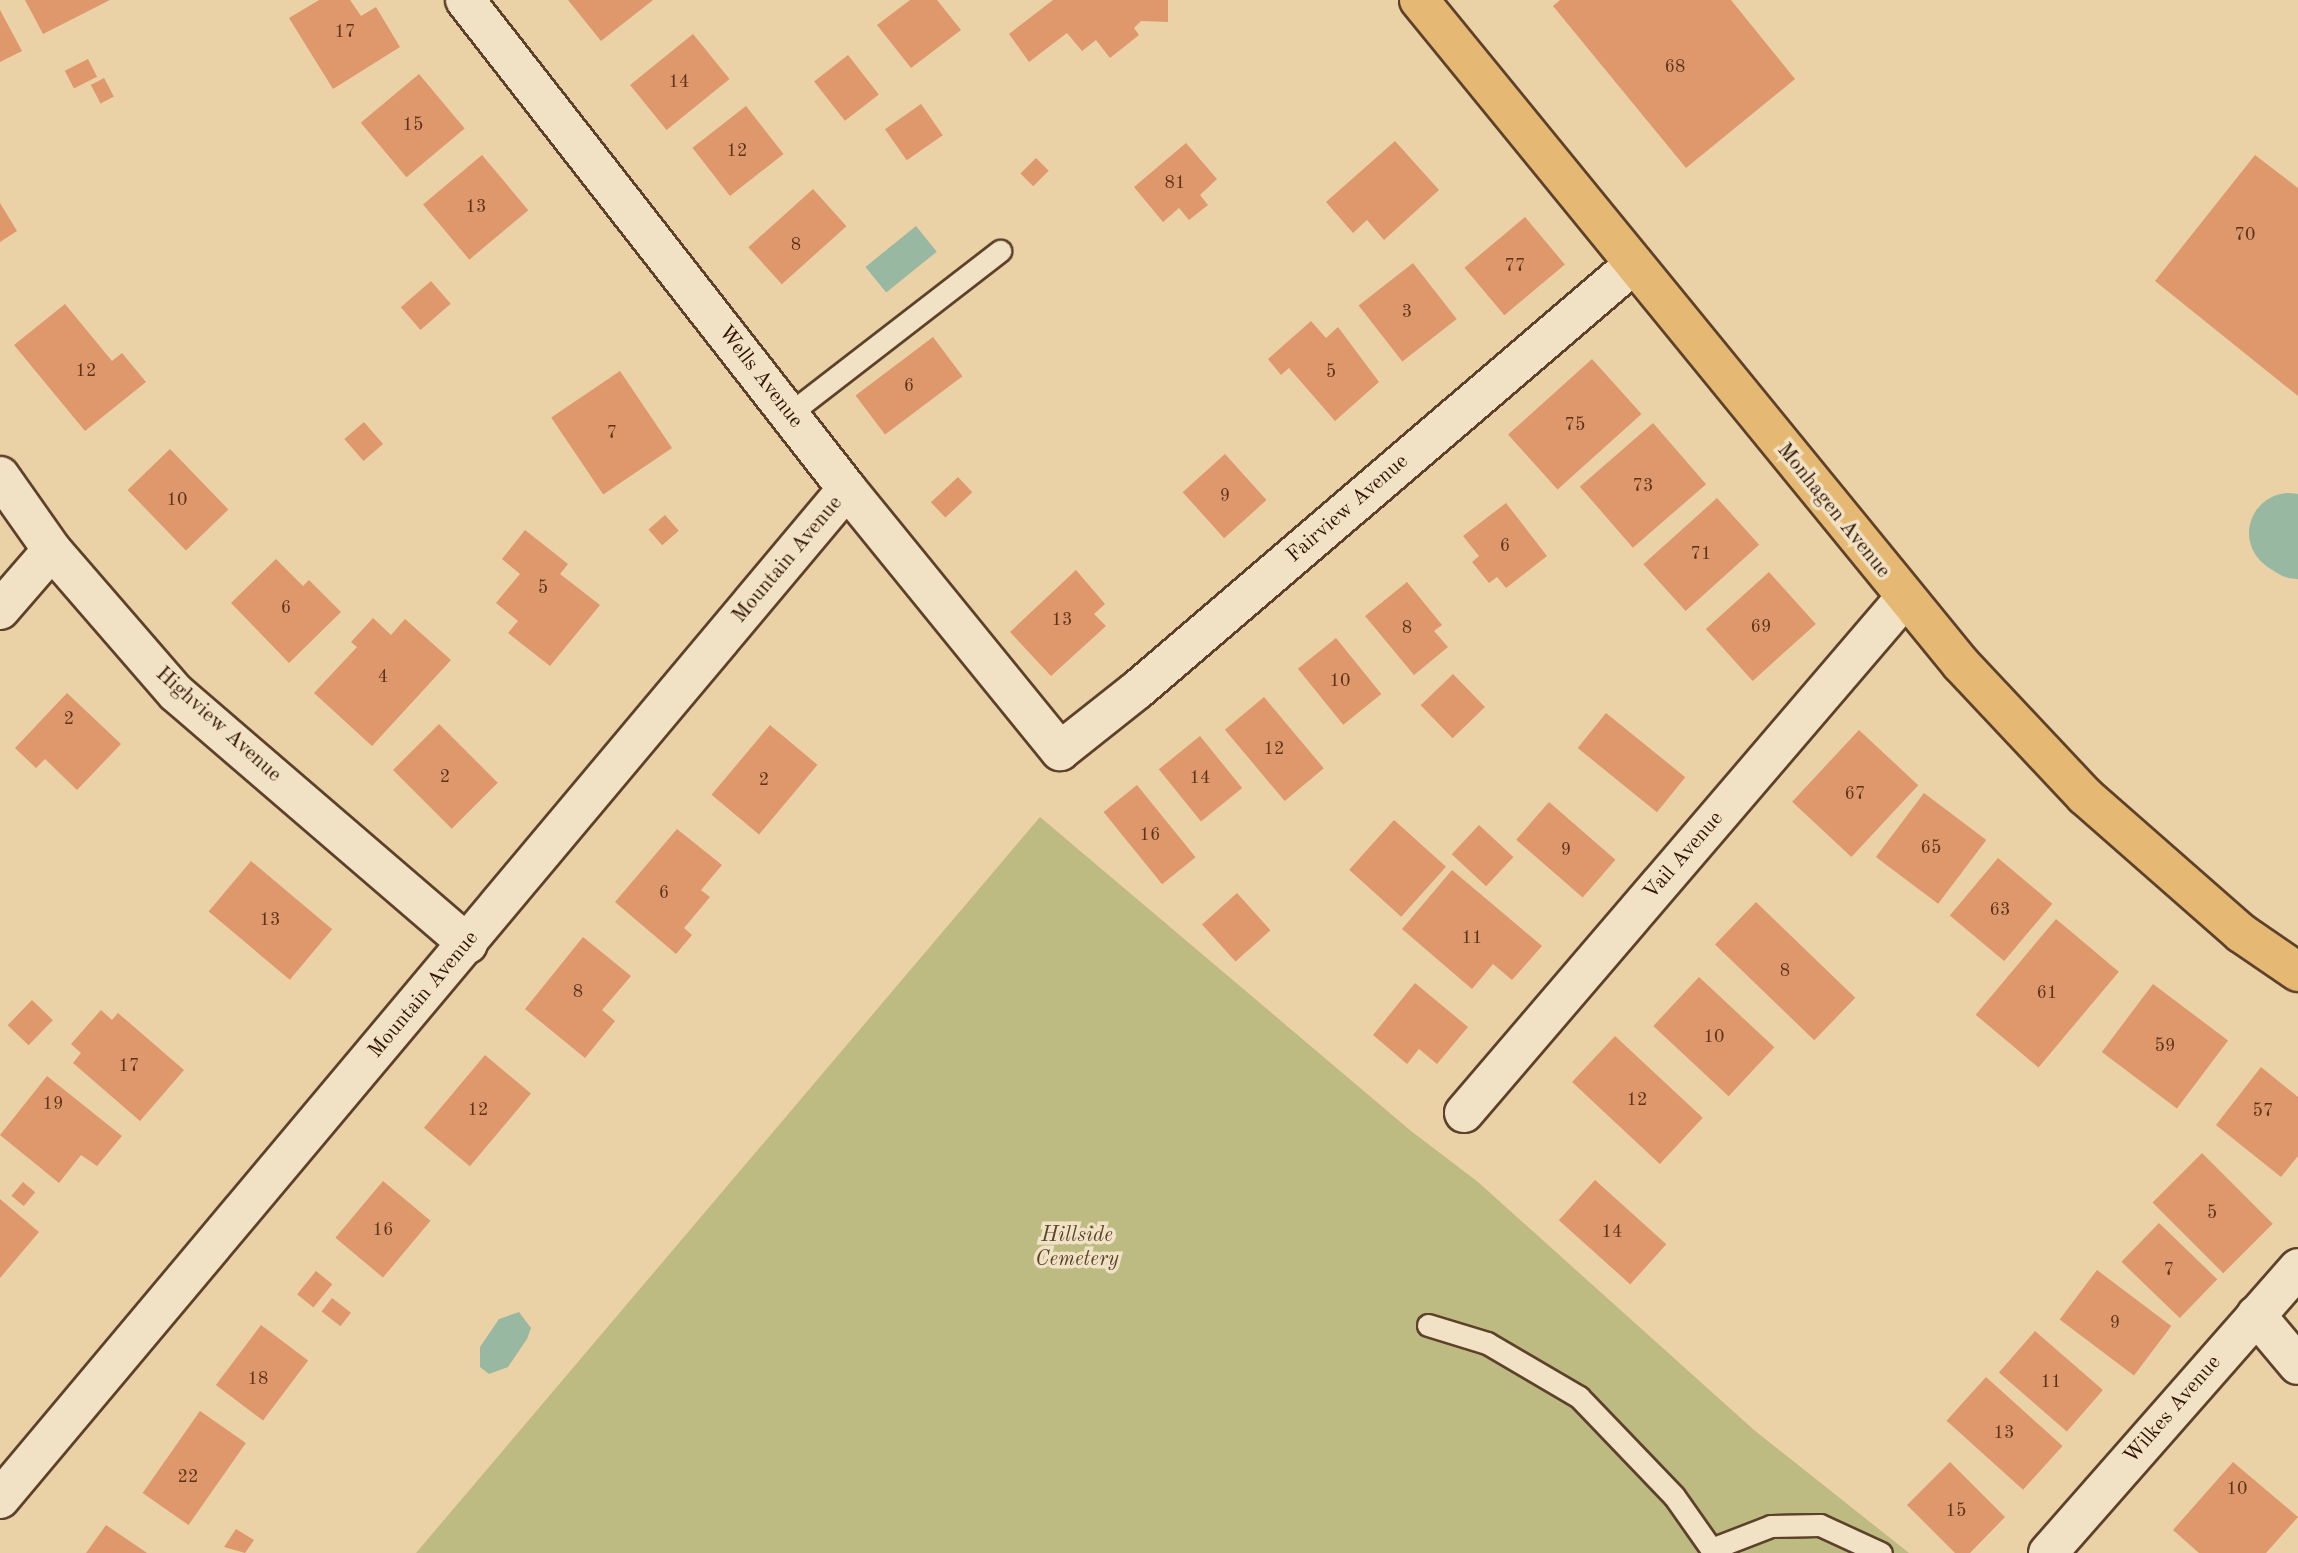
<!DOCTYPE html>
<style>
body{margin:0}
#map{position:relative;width:2298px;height:1553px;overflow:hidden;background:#ead2a6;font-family:"Old Standard TT",serif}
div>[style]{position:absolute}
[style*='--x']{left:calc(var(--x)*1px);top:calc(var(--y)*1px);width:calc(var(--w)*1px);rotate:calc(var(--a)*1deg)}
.green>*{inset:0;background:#bdba82}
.water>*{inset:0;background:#99b8a2;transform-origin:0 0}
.river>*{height:80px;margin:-40px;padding:0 40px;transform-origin:40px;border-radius:40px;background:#99b8a2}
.building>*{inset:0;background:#de986b;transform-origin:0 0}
.roads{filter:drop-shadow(2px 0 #5e412a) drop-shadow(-2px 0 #5e412a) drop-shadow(0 2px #5e412a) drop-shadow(0 -2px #5e412a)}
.lane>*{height:21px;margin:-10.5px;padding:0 10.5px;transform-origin:10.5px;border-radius:10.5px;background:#f1e2c5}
.street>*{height:38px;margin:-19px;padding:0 19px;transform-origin:19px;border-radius:19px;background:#f1e2c5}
.primary>*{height:38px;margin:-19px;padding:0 19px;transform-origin:19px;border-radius:19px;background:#e5b973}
span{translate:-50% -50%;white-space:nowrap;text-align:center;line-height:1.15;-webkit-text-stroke:7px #f1e2c5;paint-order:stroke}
.number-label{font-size:18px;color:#5c331b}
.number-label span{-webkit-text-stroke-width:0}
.street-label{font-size:21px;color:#301100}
.park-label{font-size:21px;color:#5a4427;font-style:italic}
</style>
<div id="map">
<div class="green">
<div style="clip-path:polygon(1040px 817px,1411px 1131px,1478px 1182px,1754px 1430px,1909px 1553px,416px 1553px)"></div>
</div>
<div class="water">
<div style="left:916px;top:226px;width:33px;height:65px;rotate:51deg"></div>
<div style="clip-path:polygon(519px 1312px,531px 1328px,527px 1339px,508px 1367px,489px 1374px,480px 1367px,480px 1347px,499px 1319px)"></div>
</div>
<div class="river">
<div style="--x:2289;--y:533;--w:11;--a:34"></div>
</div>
<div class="building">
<div style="clip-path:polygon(25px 0,110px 0,43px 34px)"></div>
<div style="clip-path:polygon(319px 0,350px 0,361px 16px,376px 7px,400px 47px,333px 89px,289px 18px)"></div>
<div style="clip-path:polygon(568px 0,653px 0,601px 41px)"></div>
<div style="clip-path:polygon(910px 0,937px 0,961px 30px,911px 68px,877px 25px)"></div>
<div style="clip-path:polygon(1053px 0,1168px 0,1168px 22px,1141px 21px,1134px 28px,1139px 35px,1110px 58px,1096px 40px,1082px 51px,1067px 33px,1029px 62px,1009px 34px)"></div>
<div style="clip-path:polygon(1560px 0,1731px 0,1795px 79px,1686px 168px,1553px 6px)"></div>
<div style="clip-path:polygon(0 10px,22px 51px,0 62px)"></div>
<div style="left:693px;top:34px;width:58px;height:81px;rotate:51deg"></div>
<div style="left:848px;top:55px;width:50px;height:43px;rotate:52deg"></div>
<div style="left:88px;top:59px;width:20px;height:26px;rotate:63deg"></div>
<div style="left:419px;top:74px;width:71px;height:76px;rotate:50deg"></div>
<div style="left:104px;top:78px;width:21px;height:15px;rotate:62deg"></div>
<div style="left:921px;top:104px;width:38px;height:44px;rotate:55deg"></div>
<div style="left:746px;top:106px;width:61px;height:68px;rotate:52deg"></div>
<div style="clip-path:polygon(1395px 141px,1439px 190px,1384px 240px,1367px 220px,1353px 233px,1326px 202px)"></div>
<div style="clip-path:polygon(1186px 143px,1217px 179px,1200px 195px,1208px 205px,1189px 220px,1179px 208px,1163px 222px,1134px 187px)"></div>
<div style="left:482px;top:155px;width:72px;height:77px;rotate:50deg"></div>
<div style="clip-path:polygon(2255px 155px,2298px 188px,2298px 396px,2155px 281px)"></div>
<div style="left:1036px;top:158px;width:18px;height:22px;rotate:45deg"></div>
<div style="left:813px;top:189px;width:50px;height:87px;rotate:48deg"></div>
<div style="clip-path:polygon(0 203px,17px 231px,0 242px)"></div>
<div style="left:1525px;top:217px;width:62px;height:79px;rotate:50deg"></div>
<div style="left:1413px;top:263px;width:71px;height:69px;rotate:52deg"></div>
<div style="left:431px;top:281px;width:30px;height:40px;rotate:49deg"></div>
<div style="clip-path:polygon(65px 304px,112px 361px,122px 353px,146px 382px,85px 431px,14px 345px)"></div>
<div style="clip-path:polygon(1311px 321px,1326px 338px,1338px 327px,1379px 382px,1335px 421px,1289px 368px,1281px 375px,1268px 359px)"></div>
<div style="left:933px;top:337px;width:49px;height:97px;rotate:53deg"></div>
<div style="left:1592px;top:359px;width:74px;height:113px;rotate:48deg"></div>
<div style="left:620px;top:371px;width:93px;height:83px;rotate:56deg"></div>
<div style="left:364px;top:422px;width:29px;height:26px;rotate:49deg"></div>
<div style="left:1653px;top:423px;width:81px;height:97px;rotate:49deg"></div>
<div style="left:170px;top:449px;width:84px;height:59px;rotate:46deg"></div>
<div style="left:1225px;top:454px;width:62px;height:57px;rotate:48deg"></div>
<div style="left:958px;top:477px;width:21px;height:37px;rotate:47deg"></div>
<div style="left:1717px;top:498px;width:63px;height:99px;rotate:48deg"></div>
<div style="clip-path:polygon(1506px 503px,1547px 556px,1506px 588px,1497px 577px,1489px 583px,1472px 562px,1479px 556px,1463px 536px)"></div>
<div style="left:665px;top:515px;width:21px;height:22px;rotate:49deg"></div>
<div style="clip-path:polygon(525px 530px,568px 564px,560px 574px,600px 605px,550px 666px,508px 633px,518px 621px,496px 603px,520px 574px,502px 559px)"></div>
<div style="clip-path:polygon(276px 559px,303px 586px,309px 580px,341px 612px,289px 663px,231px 603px)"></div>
<div style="clip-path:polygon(1076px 570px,1105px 604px,1094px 614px,1106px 626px,1051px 676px,1010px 632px)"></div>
<div style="left:1769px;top:572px;width:70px;height:85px;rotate:48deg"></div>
<div style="clip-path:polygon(1407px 582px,1442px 625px,1434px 631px,1448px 647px,1414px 675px,1365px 616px)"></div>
<div style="clip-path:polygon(373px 618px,391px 635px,405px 619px,451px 660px,372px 746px,314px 693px,357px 647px,351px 642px)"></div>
<div style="left:1336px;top:638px;width:72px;height:49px;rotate:51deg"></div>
<div style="left:1453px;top:674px;width:46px;height:45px;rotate:46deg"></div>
<div style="clip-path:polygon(67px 693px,121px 744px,77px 790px,45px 759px,36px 768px,15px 748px)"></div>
<div style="left:1264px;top:697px;width:93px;height:51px;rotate:50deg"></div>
<div style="left:1606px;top:713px;width:102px;height:45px;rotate:39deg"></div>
<div style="left:439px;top:724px;width:83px;height:65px;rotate:45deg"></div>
<div style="left:770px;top:725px;width:62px;height:91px;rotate:40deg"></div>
<div style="left:1859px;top:730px;width:81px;height:98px;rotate:43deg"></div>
<div style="left:1200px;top:736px;width:67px;height:53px;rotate:51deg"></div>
<div style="left:1137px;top:785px;width:93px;height:43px;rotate:51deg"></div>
<div style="left:1924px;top:793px;width:78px;height:80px;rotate:37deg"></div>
<div style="left:1549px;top:802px;width:88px;height:50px;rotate:41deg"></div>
<div style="left:1394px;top:820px;width:70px;height:67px;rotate:42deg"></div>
<div style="left:1479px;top:825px;width:47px;height:40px;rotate:43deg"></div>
<div style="clip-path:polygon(677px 829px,722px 865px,701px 890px,710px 897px,684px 928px,692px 935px,676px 954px,615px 902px)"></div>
<div style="left:1998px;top:858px;width:71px;height:75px;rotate:40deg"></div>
<div style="left:251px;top:861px;width:106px;height:66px;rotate:40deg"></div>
<div style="clip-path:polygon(1452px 870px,1542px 946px,1512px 980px,1493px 964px,1472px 989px,1402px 929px)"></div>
<div style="left:1237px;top:893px;width:50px;height:47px;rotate:48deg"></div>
<div style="left:1756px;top:902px;width:138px;height:59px;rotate:44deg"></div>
<div style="left:2056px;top:919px;width:82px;height:125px;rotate:40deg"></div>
<div style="clip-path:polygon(583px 937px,631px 976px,602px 1010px,615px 1021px,585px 1058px,525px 1009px)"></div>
<div style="left:1699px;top:977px;width:103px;height:67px;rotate:43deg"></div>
<div style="clip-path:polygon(1415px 983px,1468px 1027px,1437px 1064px,1419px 1049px,1407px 1064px,1373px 1035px)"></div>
<div style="left:2153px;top:984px;width:94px;height:85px;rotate:37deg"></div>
<div style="left:32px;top:1000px;width:29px;height:35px;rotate:44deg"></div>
<div style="clip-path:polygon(101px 1010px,112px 1020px,118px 1013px,184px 1070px,140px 1121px,73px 1063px,81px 1053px,71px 1044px)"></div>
<div style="left:1615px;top:1036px;width:120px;height:63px;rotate:43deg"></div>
<div style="left:485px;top:1055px;width:60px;height:95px;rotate:40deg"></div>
<div style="clip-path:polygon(2261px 1067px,2298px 1097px,2298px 1156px,2281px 1177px,2216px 1125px)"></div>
<div style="clip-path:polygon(47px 1076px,122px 1136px,97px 1166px,81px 1155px,59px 1183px,0 1135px)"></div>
<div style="left:2202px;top:1153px;width:100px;height:70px;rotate:45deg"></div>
<div style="left:1595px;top:1180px;width:96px;height:54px;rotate:42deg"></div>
<div style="left:383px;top:1181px;width:62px;height:74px;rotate:40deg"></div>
<div style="left:23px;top:1182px;width:16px;height:18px;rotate:40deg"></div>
<div style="clip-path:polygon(0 1199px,39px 1232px,0 1278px)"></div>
<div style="left:2159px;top:1223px;width:81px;height:54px;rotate:44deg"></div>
<div style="left:2097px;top:1270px;width:93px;height:62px;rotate:37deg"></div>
<div style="left:316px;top:1271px;width:21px;height:30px;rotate:39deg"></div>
<div style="left:332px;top:1298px;width:24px;height:17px;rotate:38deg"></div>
<div style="left:261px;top:1325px;width:59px;height:75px;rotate:37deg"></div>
<div style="left:2035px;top:1331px;width:90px;height:55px;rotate:41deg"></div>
<div style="left:1986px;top:1377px;width:103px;height:59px;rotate:42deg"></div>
<div style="left:200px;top:1411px;width:56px;height:100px;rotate:35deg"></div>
<div style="clip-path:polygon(1950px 1462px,2005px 1517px,1970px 1553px,1955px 1553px,1907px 1505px)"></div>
<div style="clip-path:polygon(2233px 1462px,2298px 1517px,2266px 1553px,2199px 1553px,2173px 1530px)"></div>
<div style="clip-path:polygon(106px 1525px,147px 1553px,86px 1553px)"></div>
<div style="clip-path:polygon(236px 1529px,254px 1540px,245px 1553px,224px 1547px)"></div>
</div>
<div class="roads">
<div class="lane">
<div style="--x:789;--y:414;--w:267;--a:-37.7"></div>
<div style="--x:1428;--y:1325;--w:62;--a:17"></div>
<div style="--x:1487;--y:1343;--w:107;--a:30.4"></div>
<div style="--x:1579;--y:1397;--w:137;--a:46.2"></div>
<div style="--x:1674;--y:1496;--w:70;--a:54.9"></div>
<div style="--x:1714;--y:1548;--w:61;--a:-21.1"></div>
<div style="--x:1771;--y:1526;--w:49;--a:-1.2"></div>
<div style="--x:1820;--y:1525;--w:67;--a:24.7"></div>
</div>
<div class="street">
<div style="--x:465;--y:0;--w:621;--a:52"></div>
<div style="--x:847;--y:489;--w:338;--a:50.9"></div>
<div style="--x:1060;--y:751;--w:98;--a:-38.4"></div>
<div style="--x:1137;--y:690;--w:653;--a:-40.59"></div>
<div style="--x:0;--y:476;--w:90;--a:54.9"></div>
<div style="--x:52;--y:550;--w:189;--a:49.1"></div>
<div style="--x:176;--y:693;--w:385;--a:40.7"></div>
<div style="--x:0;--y:610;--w:79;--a:-49.1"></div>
<div style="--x:1464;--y:1113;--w:677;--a:-49.44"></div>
<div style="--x:2256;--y:1315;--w:65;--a:50"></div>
<div style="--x:0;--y:1499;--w:1318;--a:-50.02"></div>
<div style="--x:2048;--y:1553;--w:379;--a:-48.7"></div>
</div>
<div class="primary">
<div style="--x:1419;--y:0;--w:857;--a:50.78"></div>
<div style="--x:1961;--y:664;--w:181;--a:46.8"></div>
<div style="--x:2085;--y:796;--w:208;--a:41.3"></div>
<div style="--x:2241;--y:933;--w:69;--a:34.4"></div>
</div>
</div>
<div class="number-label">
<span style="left:345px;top:32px">17</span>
<span style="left:1675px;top:67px">68</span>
<span style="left:679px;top:82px">14</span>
<span style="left:413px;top:125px">15</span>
<span style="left:737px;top:151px">12</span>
<span style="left:1175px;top:183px">81</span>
<span style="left:476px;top:207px">13</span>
<span style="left:2245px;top:235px">70</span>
<span style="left:796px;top:245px">8</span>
<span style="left:1515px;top:266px">77</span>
<span style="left:1407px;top:312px">3</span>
<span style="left:86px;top:371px">12</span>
<span style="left:1331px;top:372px">5</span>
<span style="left:909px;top:386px">6</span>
<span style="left:1575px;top:425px">75</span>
<span style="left:612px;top:433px">7</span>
<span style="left:1643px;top:486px">73</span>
<span style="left:1225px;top:496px">9</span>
<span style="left:177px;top:500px">10</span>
<span style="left:1505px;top:546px">6</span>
<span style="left:1701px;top:554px">71</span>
<span style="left:543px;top:588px">5</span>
<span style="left:286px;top:608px">6</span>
<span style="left:1062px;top:620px">13</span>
<span style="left:1761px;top:627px">69</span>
<span style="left:1407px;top:628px">8</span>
<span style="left:383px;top:677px">4</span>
<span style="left:1340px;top:681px">10</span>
<span style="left:69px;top:719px">2</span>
<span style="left:1274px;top:749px">12</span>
<span style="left:445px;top:777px">2</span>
<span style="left:1200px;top:778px">14</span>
<span style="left:764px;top:780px">2</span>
<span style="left:1855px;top:794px">67</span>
<span style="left:1150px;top:835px">16</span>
<span style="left:1931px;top:848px">65</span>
<span style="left:1566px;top:850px">9</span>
<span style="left:664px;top:893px">6</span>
<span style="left:2000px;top:910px">63</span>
<span style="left:270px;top:920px">13</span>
<span style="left:1472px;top:938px">11</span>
<span style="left:1785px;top:971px">8</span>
<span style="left:578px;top:992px">8</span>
<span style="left:2047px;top:993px">61</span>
<span style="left:1714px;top:1037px">10</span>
<span style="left:2165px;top:1046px">59</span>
<span style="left:129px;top:1066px">17</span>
<span style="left:1637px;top:1100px">12</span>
<span style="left:53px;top:1104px">19</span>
<span style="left:478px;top:1110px">12</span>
<span style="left:2263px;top:1111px">57</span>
<span style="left:2212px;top:1213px">5</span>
<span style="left:383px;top:1230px">16</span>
<span style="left:1612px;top:1232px">14</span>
<span style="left:2169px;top:1270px">7</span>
<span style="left:2115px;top:1323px">9</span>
<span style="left:258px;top:1379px">18</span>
<span style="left:2051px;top:1382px">11</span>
<span style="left:2004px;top:1433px">13</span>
<span style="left:188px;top:1477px">22</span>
<span style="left:2237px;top:1489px">10</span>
<span style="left:1956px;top:1511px">15</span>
</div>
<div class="street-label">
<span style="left:760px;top:377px;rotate:52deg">Wells Avenue</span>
<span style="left:1348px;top:509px;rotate:-41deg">Fairview Avenue</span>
<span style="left:1833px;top:511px;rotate:51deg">Monhagen Avenue</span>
<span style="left:788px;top:560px;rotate:-50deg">Mountain Avenue</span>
<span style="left:218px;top:725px;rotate:42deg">Highview Avenue</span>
<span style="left:1684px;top:856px;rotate:-49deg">Vail Avenue</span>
<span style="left:424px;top:995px;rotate:-50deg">Mountain Avenue</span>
<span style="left:2173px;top:1410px;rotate:-49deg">Wilkes Avenue</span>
</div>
<div class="park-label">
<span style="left:1077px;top:1248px">Hillside<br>Cemetery</span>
</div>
</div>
